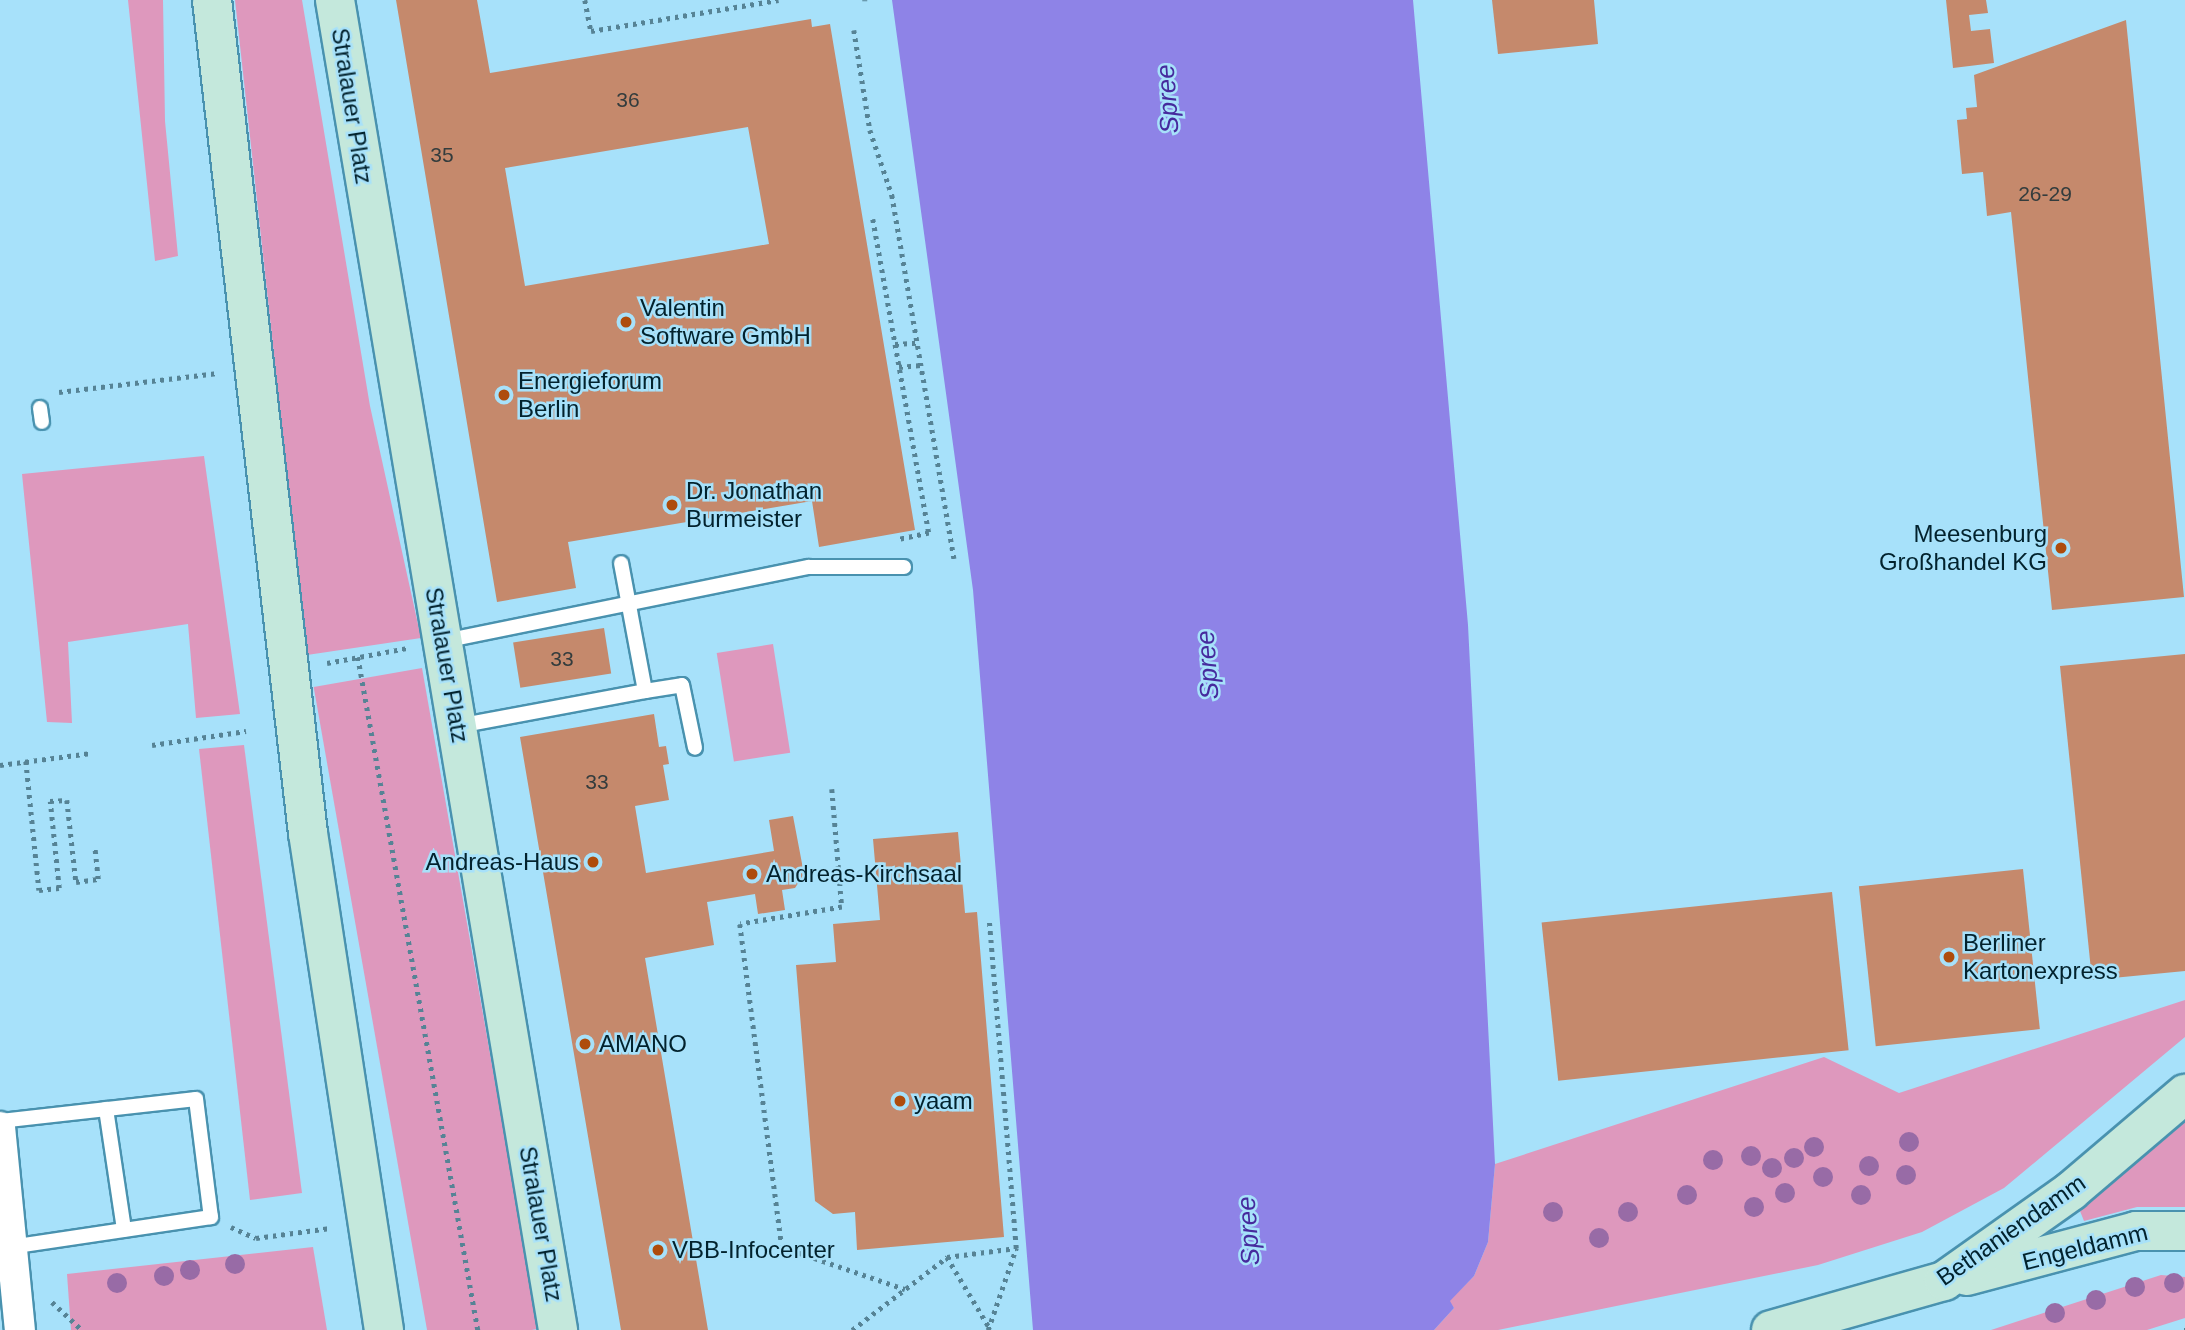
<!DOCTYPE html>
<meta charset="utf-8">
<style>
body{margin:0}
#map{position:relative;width:2185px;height:1330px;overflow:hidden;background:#a7e1fa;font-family:Arial,sans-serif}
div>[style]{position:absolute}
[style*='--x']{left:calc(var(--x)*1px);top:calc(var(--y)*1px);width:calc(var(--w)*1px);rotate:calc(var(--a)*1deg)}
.green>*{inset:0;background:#de98bd;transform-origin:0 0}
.water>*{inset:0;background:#8e83e7}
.building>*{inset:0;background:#c5896c;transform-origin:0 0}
.path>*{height:4.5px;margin-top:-2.25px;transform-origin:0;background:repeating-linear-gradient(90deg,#568395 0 3.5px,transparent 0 8.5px)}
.roads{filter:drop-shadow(2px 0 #4992af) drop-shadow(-2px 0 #4992af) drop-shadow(0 2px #4992af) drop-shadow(0 -2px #4992af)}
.lane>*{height:14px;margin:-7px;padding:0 7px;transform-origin:7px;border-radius:7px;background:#fff}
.street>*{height:30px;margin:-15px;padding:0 15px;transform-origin:15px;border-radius:15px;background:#fff}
.secondary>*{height:38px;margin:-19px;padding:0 19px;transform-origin:19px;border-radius:19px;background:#c4e8dc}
.trees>*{width:20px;height:20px;margin:-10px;border-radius:50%;background:#986ba6}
.dots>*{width:19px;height:19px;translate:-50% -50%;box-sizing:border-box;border:4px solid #a7e1fa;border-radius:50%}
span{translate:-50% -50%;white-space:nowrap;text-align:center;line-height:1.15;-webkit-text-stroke:5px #a7e1fa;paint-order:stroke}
.number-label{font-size:21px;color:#333c3d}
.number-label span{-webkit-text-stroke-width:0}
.street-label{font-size:24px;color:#02222d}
.poi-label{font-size:24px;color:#02222d}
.left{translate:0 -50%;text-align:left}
.right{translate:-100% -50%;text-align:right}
.water-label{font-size:26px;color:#462a9d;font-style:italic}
</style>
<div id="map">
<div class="green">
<div style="clip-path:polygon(128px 0,163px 0,165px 121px,178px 256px,155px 261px)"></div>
<div style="clip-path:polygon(235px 0,302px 0,370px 406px,421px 638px,307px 655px)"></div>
<div style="clip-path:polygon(204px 456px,240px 714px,196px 718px,188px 624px,68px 642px,72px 723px,47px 722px,22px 474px)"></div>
<div style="left:773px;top:644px;width:110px;height:57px;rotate:81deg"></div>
<div style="left:422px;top:668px;width:671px;height:110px;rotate:80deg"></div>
<div style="clip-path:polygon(244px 745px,302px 1193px,250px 1200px,199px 749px)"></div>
<div style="clip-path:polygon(2185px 1000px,2185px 1037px,2004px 1188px,1922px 1232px,1818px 1265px,1498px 1330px,1434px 1330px,1454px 1308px,1449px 1301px,1474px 1276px,1488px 1242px,1495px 1164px,1824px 1057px,1899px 1093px)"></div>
<div style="clip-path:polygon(2185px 1122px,2185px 1207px,2137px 1207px,2084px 1221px,2080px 1211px)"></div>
<div style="clip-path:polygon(313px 1247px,327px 1330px,71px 1330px,67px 1274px)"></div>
<div style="clip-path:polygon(2161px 1275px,2185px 1277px,2185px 1318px,2147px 1330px,1991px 1330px)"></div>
</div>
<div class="water">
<div style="clip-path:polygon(892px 0,1413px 0,1468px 625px,1495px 1164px,1488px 1242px,1474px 1276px,1450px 1301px,1454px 1308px,1434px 1330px,1033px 1330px,973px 590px)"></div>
</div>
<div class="building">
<div style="clip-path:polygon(evenodd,396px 0,477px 0,490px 73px,811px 19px,812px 27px,830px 24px,915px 530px,819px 547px,812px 501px,568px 542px,576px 588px,497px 602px,396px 0,748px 127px,769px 244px,525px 286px,505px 168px,748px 127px)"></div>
<div style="clip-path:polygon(1492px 0,1594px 0,1598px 44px,1498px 54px)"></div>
<div style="clip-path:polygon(1946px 0,1986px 0,1988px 13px,1969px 15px,1971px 31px,1990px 29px,1994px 63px,1953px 68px)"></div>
<div style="clip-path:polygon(2126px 20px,2184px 597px,2052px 610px,2011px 212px,1987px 216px,1983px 172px,1962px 174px,1957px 120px,1967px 119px,1966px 108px,1977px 107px,1974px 75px)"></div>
<div style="left:604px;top:628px;width:46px;height:92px;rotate:81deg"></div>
<div style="clip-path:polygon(2185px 654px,2185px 971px,2092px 980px,2060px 666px)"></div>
<div style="clip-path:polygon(654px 714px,659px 747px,666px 746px,669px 764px,663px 765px,669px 800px,635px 806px,646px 873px,774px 851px,769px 820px,793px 816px,804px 874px,795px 888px,782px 890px,785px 910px,758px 914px,755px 894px,707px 902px,714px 945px,645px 958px,708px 1330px,621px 1330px,520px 737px)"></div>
<div style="clip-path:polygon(958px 832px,965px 913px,977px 912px,1004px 1237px,857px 1250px,855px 1212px,833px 1214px,815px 1201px,796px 965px,836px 962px,833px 924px,880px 920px,873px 839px)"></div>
<div style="left:2023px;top:869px;width:161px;height:165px;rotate:84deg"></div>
<div style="left:1832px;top:892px;width:159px;height:292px;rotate:84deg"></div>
</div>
<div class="path">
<div style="--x:585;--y:0;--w:32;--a:79"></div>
<div style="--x:591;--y:31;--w:190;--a:-9.4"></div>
<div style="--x:865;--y:0;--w:1;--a:90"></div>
<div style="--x:854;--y:30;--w:101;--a:80.9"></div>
<div style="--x:870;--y:130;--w:69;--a:71.3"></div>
<div style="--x:892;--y:195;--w:369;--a:80.3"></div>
<div style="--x:873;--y:219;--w:319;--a:79.9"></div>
<div style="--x:929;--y:533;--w:30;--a:168"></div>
<div style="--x:895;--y:344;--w:22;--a:-3"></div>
<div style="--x:899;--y:367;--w:22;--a:-5"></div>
<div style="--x:59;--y:392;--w:160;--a:-6.8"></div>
<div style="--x:358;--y:657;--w:684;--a:79.89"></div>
<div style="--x:327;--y:663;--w:81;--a:-10.6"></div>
<div style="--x:152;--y:745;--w:95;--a:-8.5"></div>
<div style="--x:26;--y:761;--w:130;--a:84.2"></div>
<div style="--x:39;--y:890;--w:20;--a:-6"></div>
<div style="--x:59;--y:888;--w:87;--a:-95.9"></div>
<div style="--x:50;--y:801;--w:17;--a:-3"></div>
<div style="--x:67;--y:800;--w:82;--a:83.7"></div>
<div style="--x:76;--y:882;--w:22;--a:-8"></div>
<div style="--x:98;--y:879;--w:30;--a:-96"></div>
<div style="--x:0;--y:765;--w:92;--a:-7.5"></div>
<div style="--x:832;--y:789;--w:118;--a:85.2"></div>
<div style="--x:842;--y:907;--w:103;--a:170.5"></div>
<div style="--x:740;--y:924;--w:326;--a:82.6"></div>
<div style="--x:782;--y:1247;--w:130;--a:18.9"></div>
<div style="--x:231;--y:1227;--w:27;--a:24"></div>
<div style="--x:256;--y:1238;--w:75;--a:-7.7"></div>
<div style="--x:947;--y:1257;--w:82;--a:59"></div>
<div style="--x:52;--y:1302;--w:41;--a:43"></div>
<div style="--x:852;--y:1330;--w:120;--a:-37.5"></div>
<div style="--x:947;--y:1257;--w:70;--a:-7.4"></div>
<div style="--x:988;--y:1330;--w:87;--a:-71.1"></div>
<div style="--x:1016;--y:1248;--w:329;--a:-94.7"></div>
<div style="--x:2184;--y:1330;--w:1;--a:0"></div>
</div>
<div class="roads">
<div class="lane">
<div style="--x:40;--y:408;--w:14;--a:82"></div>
<div style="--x:444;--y:641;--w:372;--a:-11.5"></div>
<div style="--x:809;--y:567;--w:95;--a:0"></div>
<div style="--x:645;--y:691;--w:37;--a:-9"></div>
<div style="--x:682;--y:685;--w:64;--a:78.3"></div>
<div style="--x:458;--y:726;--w:190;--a:-10.6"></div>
<div style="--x:645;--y:691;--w:130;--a:-100.6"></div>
<div style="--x:106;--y:1109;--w:122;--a:81.5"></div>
<div style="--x:0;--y:1121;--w:197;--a:-6.4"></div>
<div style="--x:196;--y:1099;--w:119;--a:82.8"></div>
<div style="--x:211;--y:1217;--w:202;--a:171.5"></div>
</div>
<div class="street">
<div style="--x:0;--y:1127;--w:204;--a:84.4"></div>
</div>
<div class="secondary">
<div style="--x:212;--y:0;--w:839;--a:83.43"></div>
<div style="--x:308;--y:833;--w:503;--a:81.31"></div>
<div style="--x:335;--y:0;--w:1349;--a:80.48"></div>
<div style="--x:1967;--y:1276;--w:175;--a:-14.9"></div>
<div style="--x:2136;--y:1231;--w:49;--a:0"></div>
<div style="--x:1771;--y:1330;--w:180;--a:-15.8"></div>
<div style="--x:1944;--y:1281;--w:156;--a:-35.3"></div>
<div style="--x:2071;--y:1191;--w:150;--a:-40.4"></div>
</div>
</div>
<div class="trees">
<div style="left:1909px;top:1142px"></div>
<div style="left:1814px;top:1147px"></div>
<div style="left:1751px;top:1156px"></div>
<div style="left:1794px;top:1158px"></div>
<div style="left:1713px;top:1160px"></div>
<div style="left:1869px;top:1166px"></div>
<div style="left:1772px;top:1168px"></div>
<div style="left:1906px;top:1175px"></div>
<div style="left:1823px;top:1177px"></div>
<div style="left:1785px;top:1193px"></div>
<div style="left:1687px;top:1195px"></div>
<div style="left:1861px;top:1195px"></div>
<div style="left:1754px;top:1207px"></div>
<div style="left:1553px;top:1212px"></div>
<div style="left:1628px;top:1212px"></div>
<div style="left:1599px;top:1238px"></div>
<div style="left:235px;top:1264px"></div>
<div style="left:190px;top:1270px"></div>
<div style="left:164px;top:1276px"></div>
<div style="left:117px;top:1283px"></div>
<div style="left:2174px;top:1283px"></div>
<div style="left:2135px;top:1287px"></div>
<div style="left:2096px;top:1300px"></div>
<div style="left:2055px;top:1313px"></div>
</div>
<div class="dots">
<div style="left:626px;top:322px;background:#ae4c0c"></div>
<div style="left:504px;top:395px;background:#ae4c0c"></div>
<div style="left:672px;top:505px;background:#ae4c0c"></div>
<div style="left:2061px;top:548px;background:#ae4c0c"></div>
<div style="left:593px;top:862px;background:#ae4c0c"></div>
<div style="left:752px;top:874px;background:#ae4c0c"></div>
<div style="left:1949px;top:957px;background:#ae4c0c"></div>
<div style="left:585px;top:1044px;background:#ae4c0c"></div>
<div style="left:900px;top:1101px;background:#ae4c0c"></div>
<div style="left:658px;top:1250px;background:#ae4c0c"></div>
</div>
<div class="number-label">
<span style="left:628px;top:100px">36</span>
<span style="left:442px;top:155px">35</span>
<span style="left:2045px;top:194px">26-29</span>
<span style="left:562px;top:659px">33</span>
<span style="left:597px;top:782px">33</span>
</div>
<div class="street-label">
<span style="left:352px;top:106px;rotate:81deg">Stralauer Platz</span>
<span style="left:447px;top:665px;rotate:80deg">Stralauer Platz</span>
<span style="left:541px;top:1224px;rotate:80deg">Stralauer Platz</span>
<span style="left:2011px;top:1230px;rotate:-35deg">Bethaniendamm</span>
<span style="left:2085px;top:1247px;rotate:-14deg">Engeldamm</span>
</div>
<div class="poi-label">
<span class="left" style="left:640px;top:322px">Valentin<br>Software GmbH</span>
<span class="left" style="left:518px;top:395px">Energieforum<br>Berlin</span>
<span class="left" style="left:686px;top:505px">Dr. Jonathan<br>Burmeister</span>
<span class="right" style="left:2047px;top:548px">Meesenburg<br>Großhandel KG</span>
<span class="right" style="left:579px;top:862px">Andreas-Haus</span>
<span class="left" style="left:766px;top:874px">Andreas-Kirchsaal</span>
<span class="left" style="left:1963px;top:957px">Berliner<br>Kartonexpress</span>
<span class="left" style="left:599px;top:1044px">AMANO</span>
<span class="left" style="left:914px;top:1101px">yaam</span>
<span class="left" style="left:672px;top:1250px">VBB-Infocenter</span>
</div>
<div class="water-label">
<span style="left:1168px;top:99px;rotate:-94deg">Spree</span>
<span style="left:1208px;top:665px;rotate:-94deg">Spree</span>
<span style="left:1249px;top:1231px;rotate:-94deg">Spree</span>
</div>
</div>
